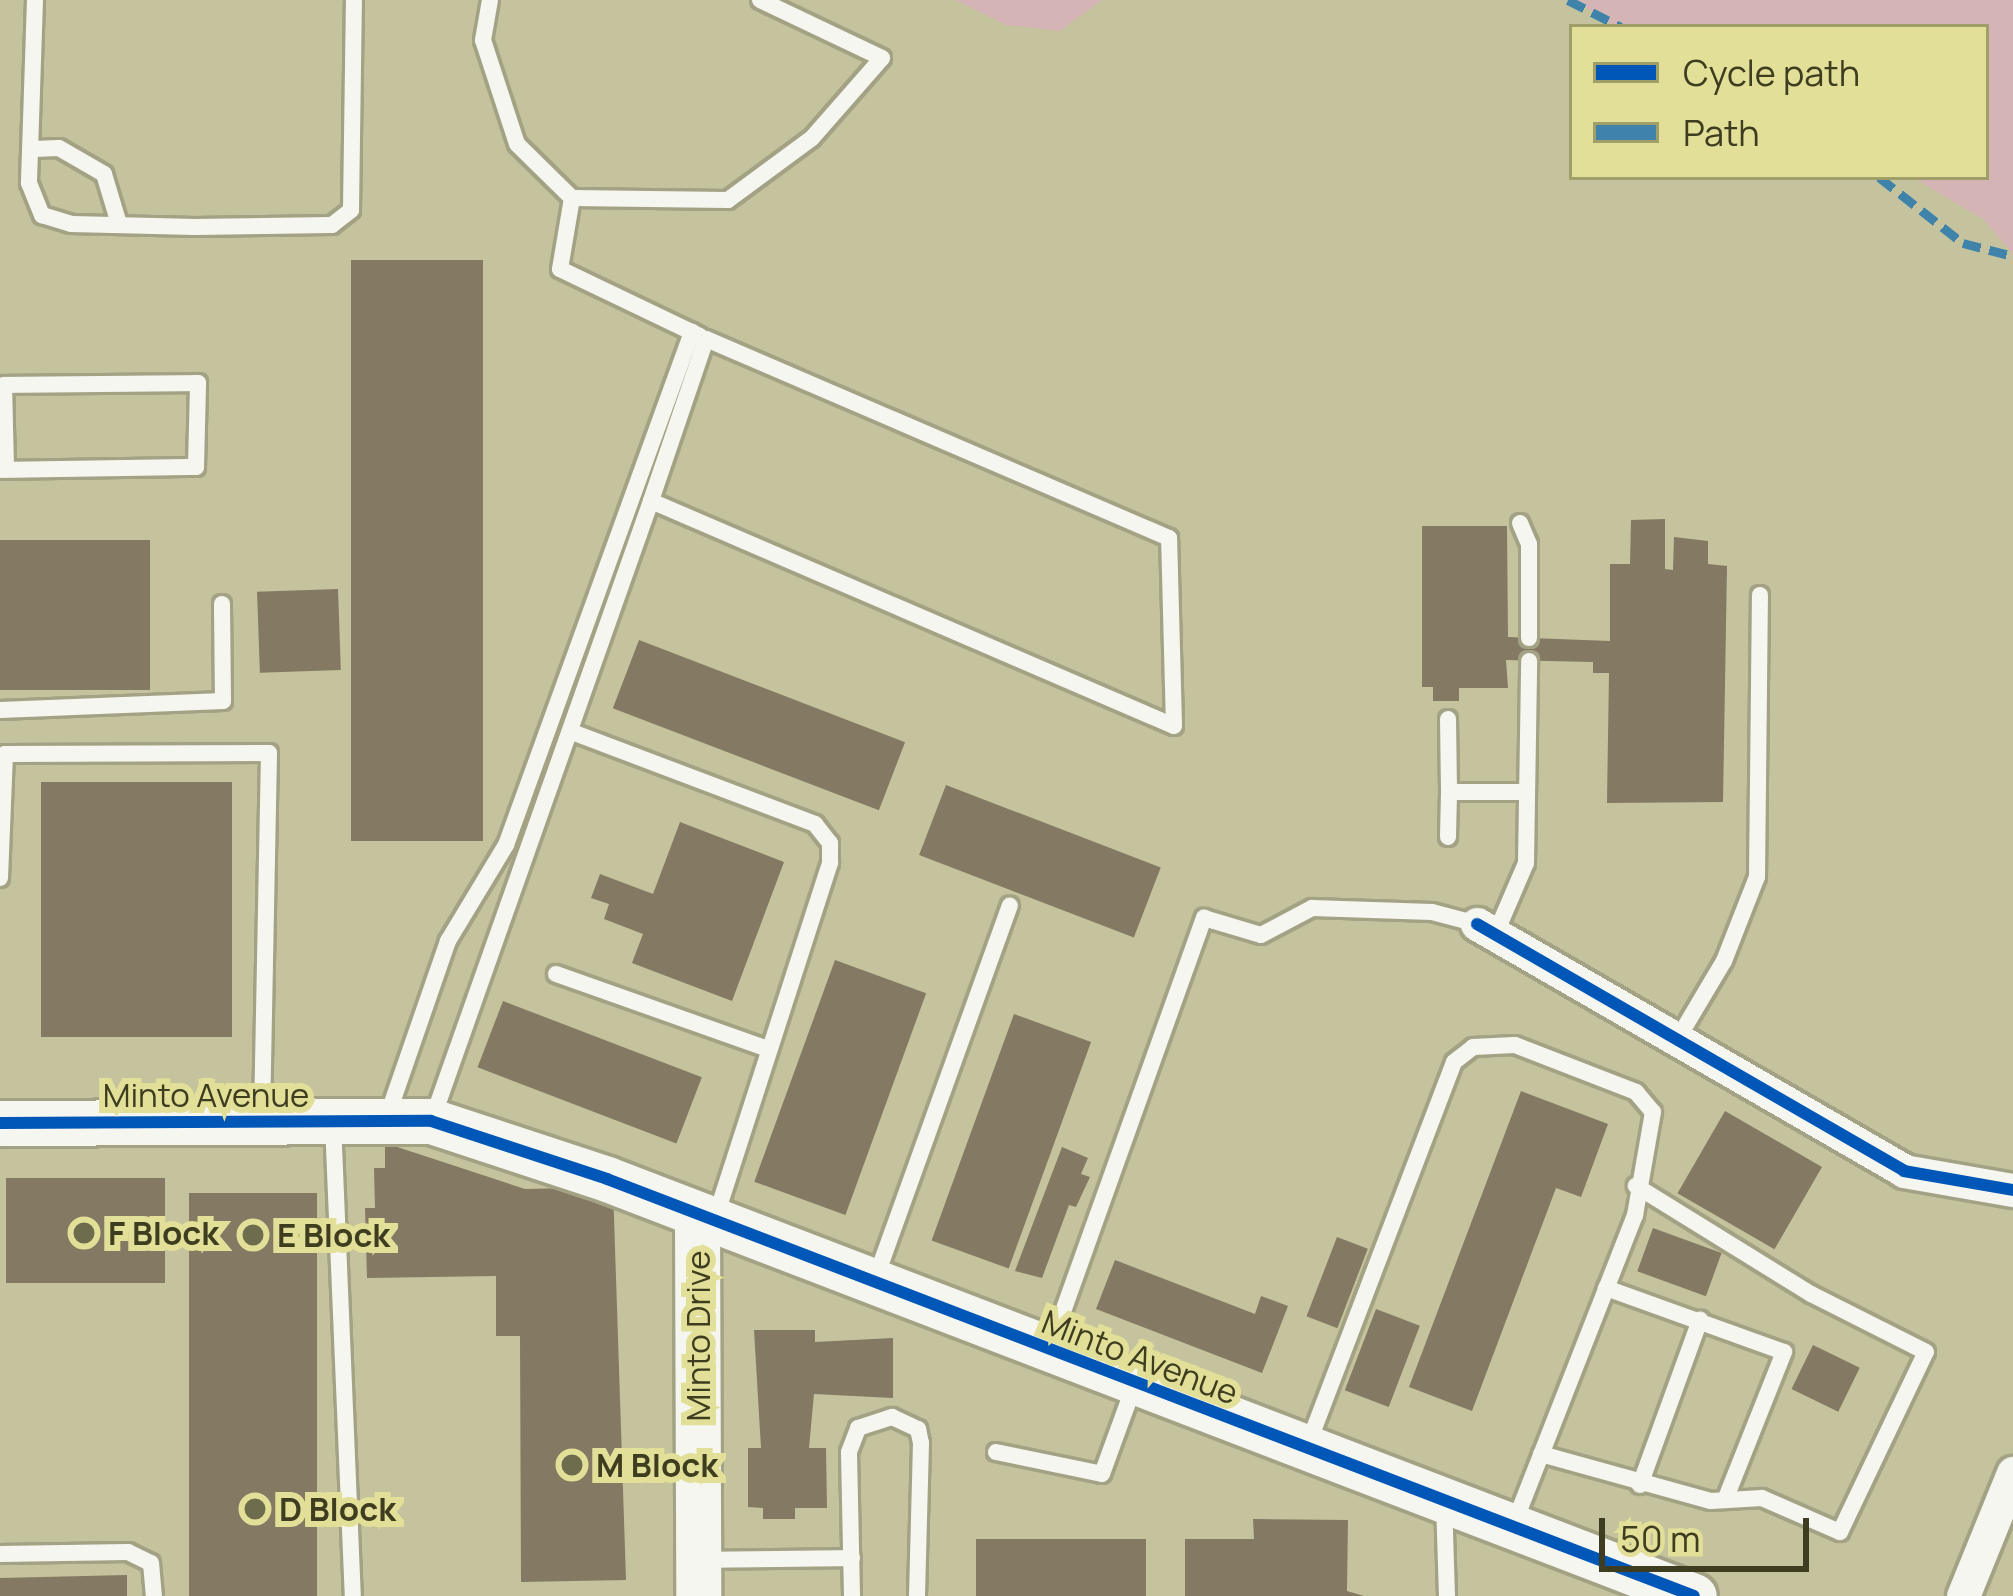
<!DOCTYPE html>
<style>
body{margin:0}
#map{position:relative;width:2013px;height:1596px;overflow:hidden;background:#c4c39d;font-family:Manrope,sans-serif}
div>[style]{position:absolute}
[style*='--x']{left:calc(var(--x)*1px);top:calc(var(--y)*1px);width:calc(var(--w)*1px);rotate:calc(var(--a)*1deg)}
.green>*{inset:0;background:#d4b4b4}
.building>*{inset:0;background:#847962;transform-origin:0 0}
.roads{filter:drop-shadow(3px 0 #a3a284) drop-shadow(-3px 0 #a3a284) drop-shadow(0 3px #a3a284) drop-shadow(0 -3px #a3a284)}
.lane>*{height:16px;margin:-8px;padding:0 8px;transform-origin:8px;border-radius:8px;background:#f6f6f0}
.street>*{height:33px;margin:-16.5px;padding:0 16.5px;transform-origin:16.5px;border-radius:16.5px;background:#f6f6f0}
.secondary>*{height:45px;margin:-22.5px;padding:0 22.5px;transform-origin:22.5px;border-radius:22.5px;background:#f6f6f0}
.quiet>*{height:9px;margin-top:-4.5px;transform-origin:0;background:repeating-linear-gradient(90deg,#3f83aa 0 18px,transparent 0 27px)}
.cycleway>*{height:12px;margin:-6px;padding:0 6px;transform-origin:6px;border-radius:6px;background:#0057b8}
.dots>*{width:33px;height:33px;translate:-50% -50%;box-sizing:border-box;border:6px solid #e2df99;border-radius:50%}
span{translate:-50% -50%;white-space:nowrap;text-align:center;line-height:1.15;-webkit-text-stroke:12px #e2df99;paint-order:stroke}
.street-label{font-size:33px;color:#3e3d20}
.poi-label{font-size:33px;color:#3e3d20;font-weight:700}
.left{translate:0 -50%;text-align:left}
.legend{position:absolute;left:1569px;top:24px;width:420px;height:156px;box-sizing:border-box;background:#e2df99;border:3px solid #a09e69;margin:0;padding:15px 21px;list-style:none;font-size:36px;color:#3e3d20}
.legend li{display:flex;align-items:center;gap:24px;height:60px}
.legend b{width:60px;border:3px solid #a09e69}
.scale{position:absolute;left:1599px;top:1518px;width:210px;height:54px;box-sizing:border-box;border:6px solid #3e3d20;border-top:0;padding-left:15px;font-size:36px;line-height:42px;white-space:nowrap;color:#3e3d20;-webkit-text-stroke:9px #e2df99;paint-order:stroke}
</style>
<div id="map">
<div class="green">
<div style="clip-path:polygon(955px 0,1102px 0,1060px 31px,1006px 25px)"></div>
<div style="clip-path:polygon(1574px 0,2013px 0,2013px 254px,1983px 219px,1912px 177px,1986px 177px,1986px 27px,1616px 27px)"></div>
</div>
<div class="building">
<div style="left:483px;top:260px;width:581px;height:132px;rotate:90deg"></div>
<div style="clip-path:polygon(1665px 519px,1665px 569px,1673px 570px,1674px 537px,1708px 541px,1708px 564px,1727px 566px,1723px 802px,1607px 803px,1609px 673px,1593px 673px,1593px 662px,1506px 660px,1508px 688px,1459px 688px,1459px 701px,1433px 701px,1433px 687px,1422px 687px,1422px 526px,1507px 526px,1508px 637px,1610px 641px,1610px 564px,1630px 564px,1631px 520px)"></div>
<div style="left:0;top:540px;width:150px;height:150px"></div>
<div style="left:338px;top:589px;width:81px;height:81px;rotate:88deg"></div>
<div style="left:639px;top:640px;width:285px;height:73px;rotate:21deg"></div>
<div style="left:232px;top:782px;width:255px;height:191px;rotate:90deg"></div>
<div style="left:946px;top:785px;width:230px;height:75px;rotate:21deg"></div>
<div style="clip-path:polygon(680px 822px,784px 862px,732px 1001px,632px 963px,643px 934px,604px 919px,609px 904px,591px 898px,600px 874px,653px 894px)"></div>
<div style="left:835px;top:960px;width:97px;height:236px;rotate:20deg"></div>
<div style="left:503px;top:1001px;width:213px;height:71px;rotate:21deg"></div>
<div style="left:1014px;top:1014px;width:82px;height:241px;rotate:20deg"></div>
<div style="clip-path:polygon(1521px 1091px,1608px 1124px,1581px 1197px,1556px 1188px,1472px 1411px,1409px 1387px)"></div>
<div style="left:1725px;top:1111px;width:112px;height:95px;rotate:30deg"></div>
<div style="clip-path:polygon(385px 1143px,525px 1189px,613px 1187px,626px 1580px,521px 1582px,520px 1336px,496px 1336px,496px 1276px,367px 1278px,365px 1208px,375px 1208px,374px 1168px,385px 1168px)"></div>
<div style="clip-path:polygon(1062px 1147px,1088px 1158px,1081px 1174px,1090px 1177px,1076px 1207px,1069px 1205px,1042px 1278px,1015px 1271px)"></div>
<div style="left:165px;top:1178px;width:105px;height:159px;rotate:90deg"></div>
<div style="left:189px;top:1193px;width:128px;height:403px"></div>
<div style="left:1653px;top:1228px;width:73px;height:46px;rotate:20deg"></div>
<div style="left:1337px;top:1237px;width:33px;height:85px;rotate:21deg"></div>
<div style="clip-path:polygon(1115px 1260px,1255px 1314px,1261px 1296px,1288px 1306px,1262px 1373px,1096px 1309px)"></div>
<div style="left:1376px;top:1309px;width:47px;height:87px;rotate:21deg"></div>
<div style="clip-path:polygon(754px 1330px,815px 1330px,815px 1342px,893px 1338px,893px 1398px,814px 1394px,809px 1448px,826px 1448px,827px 1508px,795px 1508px,795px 1519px,763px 1519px,763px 1508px,748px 1507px,748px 1448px,761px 1448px)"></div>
<div style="left:1813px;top:1345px;width:52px;height:49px;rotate:26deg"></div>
<div style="clip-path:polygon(1253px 1519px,1348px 1520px,1347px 1591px,1364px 1596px,1185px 1596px,1185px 1539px,1254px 1539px)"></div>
<div style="left:976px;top:1539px;width:170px;height:57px"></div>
<div style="clip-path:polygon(127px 1575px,127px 1596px,0 1596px,0 1578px)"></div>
</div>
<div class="roads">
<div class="lane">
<div style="--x:35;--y:0;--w:183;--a:91.9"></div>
<div style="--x:29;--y:183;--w:35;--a:68"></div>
<div style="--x:42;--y:215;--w:30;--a:17"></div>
<div style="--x:71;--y:224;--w:124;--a:1.4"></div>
<div style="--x:195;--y:227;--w:137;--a:-0.8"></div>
<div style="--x:332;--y:225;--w:24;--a:-38"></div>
<div style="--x:351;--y:210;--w:210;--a:-89.2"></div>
<div style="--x:490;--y:0;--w:41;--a:99.9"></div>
<div style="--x:483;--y:40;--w:109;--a:71.9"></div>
<div style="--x:517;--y:144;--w:77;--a:44.5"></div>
<div style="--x:572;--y:198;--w:156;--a:0.7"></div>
<div style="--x:728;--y:200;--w:104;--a:-36.4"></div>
<div style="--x:812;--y:138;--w:106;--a:-48.8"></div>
<div style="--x:882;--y:58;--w:135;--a:-154.6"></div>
<div style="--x:32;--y:149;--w:27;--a:-2"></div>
<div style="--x:59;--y:148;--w:52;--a:30"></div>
<div style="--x:104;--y:174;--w:52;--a:73.3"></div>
<div style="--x:572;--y:198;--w:72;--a:99.6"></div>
<div style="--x:560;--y:269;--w:155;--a:25.6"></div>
<div style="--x:0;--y:470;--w:196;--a:-0.9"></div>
<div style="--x:196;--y:467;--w:84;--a:-88.6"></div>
<div style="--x:198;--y:383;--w:194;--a:179.4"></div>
<div style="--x:4;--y:385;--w:81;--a:88.6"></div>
<div style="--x:1520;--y:523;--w:23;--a:67"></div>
<div style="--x:1529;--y:544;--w:94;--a:90"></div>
<div style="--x:0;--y:710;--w:223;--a:-2.3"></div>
<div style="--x:223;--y:701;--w:97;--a:-90.6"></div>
<div style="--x:1448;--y:719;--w:73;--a:89.2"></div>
<div style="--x:572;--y:732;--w:260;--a:20.7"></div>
<div style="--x:815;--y:824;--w:24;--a:52"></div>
<div style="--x:830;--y:843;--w:20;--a:90"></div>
<div style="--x:830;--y:863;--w:373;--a:107.9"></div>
<div style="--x:1448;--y:837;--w:45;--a:-88.7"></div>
<div style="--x:1449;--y:792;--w:76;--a:0"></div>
<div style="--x:0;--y:878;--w:124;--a:-87.7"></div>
<div style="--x:5;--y:754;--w:264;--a:-0.2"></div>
<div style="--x:269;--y:753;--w:367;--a:91.1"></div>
<div style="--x:1495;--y:935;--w:78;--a:-66.7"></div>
<div style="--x:1526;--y:863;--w:202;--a:-89.1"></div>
<div style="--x:556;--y:974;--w:225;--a:19.5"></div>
<div style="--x:1677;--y:1040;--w:92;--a:-59.3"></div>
<div style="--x:1724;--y:961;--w:90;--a:-68.6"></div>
<div style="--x:1757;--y:877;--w:282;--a:-89.4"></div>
<div style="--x:386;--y:1120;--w:189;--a:-70.9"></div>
<div style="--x:448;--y:941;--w:112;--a:-58.9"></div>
<div style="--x:506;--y:845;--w:546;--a:-70.07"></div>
<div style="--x:432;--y:1120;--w:657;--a:-70.52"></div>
<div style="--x:651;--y:501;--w:569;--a:23.28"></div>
<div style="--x:1174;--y:726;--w:188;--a:-91.5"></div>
<div style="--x:1169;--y:538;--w:504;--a:-156.74"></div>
<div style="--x:706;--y:339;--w:171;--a:108.8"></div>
<div style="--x:333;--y:1123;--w:473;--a:87.6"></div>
<div style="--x:875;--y:1280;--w:398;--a:-70.2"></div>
<div style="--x:1606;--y:1288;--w:189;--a:19.8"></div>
<div style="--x:1784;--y:1352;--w:159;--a:111.7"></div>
<div style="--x:1051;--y:1345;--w:454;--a:-70.3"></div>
<div style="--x:1204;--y:918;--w:59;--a:16.6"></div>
<div style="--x:1261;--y:935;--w:58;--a:-27.9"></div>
<div style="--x:1312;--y:908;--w:120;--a:1.9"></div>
<div style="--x:1432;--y:912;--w:47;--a:14.9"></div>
<div style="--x:1307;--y:1447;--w:412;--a:-69.1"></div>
<div style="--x:1454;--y:1062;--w:24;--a:-38"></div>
<div style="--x:1473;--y:1047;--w:42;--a:-2.7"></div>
<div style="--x:1515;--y:1045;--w:130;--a:21.2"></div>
<div style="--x:1636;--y:1092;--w:26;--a:50"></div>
<div style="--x:1653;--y:1112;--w:105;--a:99.9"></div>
<div style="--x:1635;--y:1215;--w:331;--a:111.4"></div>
<div style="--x:996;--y:1452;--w:108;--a:11.7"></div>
<div style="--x:1102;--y:1474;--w:94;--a:-70"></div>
<div style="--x:1541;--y:1454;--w:176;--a:15.5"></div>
<div style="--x:1711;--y:1501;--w:51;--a:-3.4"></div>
<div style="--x:1762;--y:1498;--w:85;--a:23.6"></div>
<div style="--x:1840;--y:1532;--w:199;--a:-64.5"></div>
<div style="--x:1926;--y:1352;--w:129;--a:-153.2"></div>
<div style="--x:1811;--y:1294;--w:206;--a:-148.3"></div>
<div style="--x:1640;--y:1485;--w:176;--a:-70"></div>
<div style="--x:1444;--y:1501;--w:95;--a:88.2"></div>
<div style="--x:0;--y:1554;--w:128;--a:-0.9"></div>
<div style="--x:128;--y:1552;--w:25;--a:26"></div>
<div style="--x:151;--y:1563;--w:33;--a:85"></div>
<div style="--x:699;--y:1560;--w:153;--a:-0.7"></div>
<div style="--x:852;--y:1596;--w:144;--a:-91.2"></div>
<div style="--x:849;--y:1452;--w:26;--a:-69"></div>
<div style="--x:858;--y:1428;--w:36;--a:-18"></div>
<div style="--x:892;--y:1417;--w:29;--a:25"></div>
<div style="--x:918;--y:1429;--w:14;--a:78"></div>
<div style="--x:921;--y:1443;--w:153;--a:91.5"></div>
</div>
<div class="street">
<div style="--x:1477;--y:924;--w:493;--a:30"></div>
<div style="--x:1904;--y:1171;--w:111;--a:9.9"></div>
<div style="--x:1963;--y:1596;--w:133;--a:-67.9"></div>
</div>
<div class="secondary">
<div style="--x:0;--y:1123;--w:431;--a:-0.3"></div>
<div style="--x:431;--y:1121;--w:185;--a:18.2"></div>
<div style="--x:607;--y:1179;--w:1164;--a:20.99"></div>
<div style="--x:697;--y:1219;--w:377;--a:89.8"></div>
</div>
</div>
<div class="quiet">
<div style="--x:1568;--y:0;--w:59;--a:27"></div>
<div style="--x:1879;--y:177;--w:107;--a:38.2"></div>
<div style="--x:1963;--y:243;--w:52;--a:14.6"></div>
</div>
<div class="cycleway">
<div style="--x:1477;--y:924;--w:493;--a:30"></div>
<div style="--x:1904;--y:1171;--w:111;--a:9.9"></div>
<div style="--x:0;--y:1123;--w:431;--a:-0.3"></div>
<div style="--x:431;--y:1121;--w:185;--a:18.2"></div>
<div style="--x:607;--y:1179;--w:1164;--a:20.99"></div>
</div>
<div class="dots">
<div style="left:84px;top:1233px;background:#6d6c4c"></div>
<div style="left:253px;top:1235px;background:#6d6c4c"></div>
<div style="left:572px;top:1465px;background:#6d6c4c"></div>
<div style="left:255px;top:1509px;background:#6d6c4c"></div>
</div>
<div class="street-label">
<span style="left:206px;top:1095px">Minto Avenue</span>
<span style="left:698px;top:1336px;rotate:-90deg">Minto Drive</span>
<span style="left:1140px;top:1357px;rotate:21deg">Minto Avenue</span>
</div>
<div class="poi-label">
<span class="left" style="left:108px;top:1233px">F Block</span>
<span class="left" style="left:277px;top:1235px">E Block</span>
<span class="left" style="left:596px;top:1465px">M Block</span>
<span class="left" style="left:279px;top:1509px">D Block</span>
</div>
<ul class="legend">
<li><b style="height:15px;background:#0057b8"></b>Cycle path</li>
<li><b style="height:15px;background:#3f83aa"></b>Path</li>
</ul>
<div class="scale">50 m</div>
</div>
